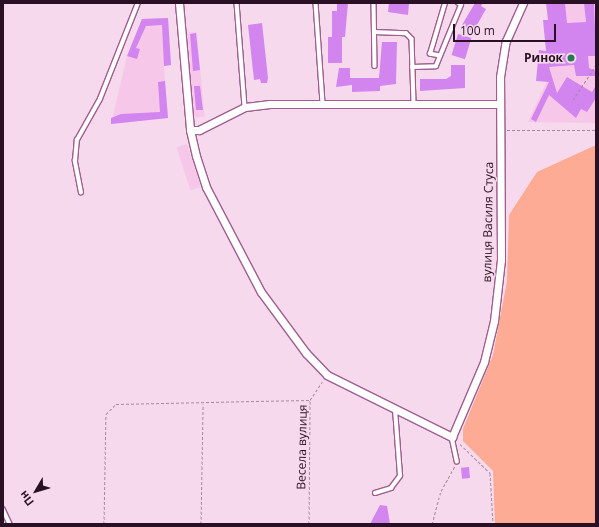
<!DOCTYPE html>
<meta charset="utf-8">
<style>
body{margin:0}
#map{position:relative;width:599px;height:527px;overflow:hidden;background:#f6d9ed;font-family:"Open Sans",sans-serif}
div>[style]{position:absolute}
[style*='--x']{left:calc(var(--x)*1px);top:calc(var(--y)*1px);width:calc(var(--w)*1px);rotate:calc(var(--a)*1deg)}
.built>*{inset:0;background:#f7c7e9;transform-origin:0 0}
.green>*{inset:0;background:#fdab94}
.building>*{inset:0;background:#d285ee;transform-origin:0 0}
.path>*{height:1px;margin-top:-0.5px;transform-origin:0;background:repeating-linear-gradient(90deg,#a4889c 0 3px,transparent 0 5px)}
.roads{filter:drop-shadow(1px 0 #9f5e8f) drop-shadow(-1px 0 #9f5e8f) drop-shadow(0 1px #9f5e8f) drop-shadow(0 -1px #9f5e8f)}
.lane>*{height:3.5px;margin:-1.75px;padding:0 1.75px;transform-origin:1.75px;border-radius:1.75px;background:#fff}
.street>*{height:7px;margin:-3.5px;padding:0 3.5px;transform-origin:3.5px;border-radius:3.5px;background:#fff}
.dots>*{width:11px;height:11px;translate:-50% -50%;box-sizing:border-box;border:2px solid #f6d9ed;border-radius:50%}
span{translate:-50% -50%;white-space:nowrap;text-align:center;line-height:1.15;-webkit-text-stroke:3px #f6d9ed;paint-order:stroke}
.poi-label{font-size:12px;color:#2a1024;font-weight:700}
.right{translate:-100% -50%;text-align:right}
.street-label{font-size:12px;color:#2a1024}
.frame{position:absolute;inset:0;border:4px solid #2a1024;pointer-events:none}
.north{position:absolute;left:16px;top:471px;width:40px;height:40px;-webkit-text-stroke:3px #f6d9ed;paint-order:stroke;rotate:232deg;font-size:11px;font-weight:700;line-height:16px;text-align:center;color:#2a1024}
.north::after{content:'';display:block;margin:auto;width:14px;height:18px;background:#2a1024;clip-path:polygon(50% 0,100% 100%,50% 72%,0 100%)}
.scale{position:absolute;left:453px;top:24px;width:103px;height:18px;box-sizing:border-box;border:2px solid #2a1024;border-top:0;padding-left:5px;font-size:12px;line-height:14px;white-space:nowrap;color:#2a1024;-webkit-text-stroke:3px #f6d9ed;paint-order:stroke}
</style>
<div id="map">
<div class="built">
<div style="clip-path:polygon(548px 3px,596px 3px,596px 123px,528px 122px,547px 81px)"></div>
<div style="clip-path:polygon(168px 18px,171px 65px,164px 66px,168px 118px,111px 124px,127px 56px,142px 19px)"></div>
<div style="left:197px;top:32px;width:85px;height:10px;rotate:85deg"></div>
<div style="left:187px;top:144px;width:45px;height:11px;rotate:72deg"></div>
</div>
<div class="green">
<div style="clip-path:polygon(596px 145px,596px 524px,495px 524px,493px 471px,463px 441px,463px 429px,493px 355px,507px 281px,509px 215px,537px 172px)"></div>
</div>
<div class="building">
<div style="clip-path:polygon(337px 3px,348px 3px,345px 37px,342px 37px,342px 63px,328px 63px,328px 37px,332px 37px,332px 11px,337px 11px)"></div>
<div style="clip-path:polygon(389px 3px,409px 3px,408px 15px,388px 12px)"></div>
<div style="clip-path:polygon(475px 3px,483px 3px,481px 6px,486px 9px,473px 32px,462px 25px)"></div>
<div style="clip-path:polygon(546px 3px,565px 3px,567px 23px,586px 22px,584px 3px,594px 3px,596px 56px,588px 56px,589px 68px,596px 71px,596px 76px,576px 76px,574px 65px,549px 67px,557px 93px,567px 77px,592px 92px,596px 85px,596px 98px,587px 112px,581px 109px,576px 118px,549px 95px,536px 122px,531px 119px,549px 82px,536px 81px,539px 50px,546px 51px,543px 20px,548px 20px)"></div>
<div style="clip-path:polygon(168px 18px,171px 65px,164px 66px,162px 25px,146px 26px,136px 48px,140px 49px,137px 59px,127px 56px,142px 19px)"></div>
<div style="clip-path:polygon(262px 23px,268px 78px,267px 83px,261px 83px,260px 79px,254px 80px,248px 25px)"></div>
<div style="clip-path:polygon(196px 33px,200px 70px,193px 71px,190px 34px)"></div>
<div style="left:458px;top:34px;width:14px;height:22px;rotate:17deg"></div>
<div style="clip-path:polygon(382px 42px,397px 42px,396px 84px,380px 86px,380px 91px,352px 92px,352px 85px,336px 87px,339px 68px,350px 68px,350px 78px,379px 78px)"></div>
<div style="clip-path:polygon(451px 65px,465px 65px,465px 88px,420px 91px,420px 79px,446px 79px,451px 76px)"></div>
<div style="clip-path:polygon(165px 81px,168px 118px,111px 124px,111px 118px,121px 114px,160px 112px,158px 82px)"></div>
<div style="clip-path:polygon(194px 86px,200px 86px,203px 110px,196px 110px)"></div>
<div style="left:469px;top:467px;width:11px;height:8px;rotate:85deg"></div>
<div style="clip-path:polygon(380px 505px,387px 506px,390px 524px,370px 524px)"></div>
</div>
<div class="path">
<div style="--x:573;--y:100;--w:42;--a:-56.7"></div>
<div style="--x:507;--y:130;--w:89;--a:0"></div>
<div style="--x:460;--y:444;--w:42;--a:44"></div>
<div style="--x:490;--y:473;--w:51;--a:86.6"></div>
<div style="--x:104;--y:524;--w:110;--a:-89"></div>
<div style="--x:106;--y:414;--w:14;--a:-45"></div>
<div style="--x:116;--y:404;--w:194;--a:-1.2"></div>
<div style="--x:201;--y:524;--w:120;--a:-89"></div>
<div style="--x:309;--y:524;--w:124;--a:-89.5"></div>
<div style="--x:310;--y:400;--w:22;--a:-56"></div>
<div style="--x:432;--y:524;--w:34;--a:-75"></div>
<div style="--x:441;--y:491;--w:29;--a:-61"></div>
</div>
<div class="roads">
<div class="lane">
<div style="--x:237;--y:3;--w:104;--a:85.6"></div>
<div style="--x:316;--y:3;--w:100;--a:86"></div>
<div style="--x:374;--y:3;--w:63;--a:89.1"></div>
<div style="--x:374;--y:32;--w:32;--a:2"></div>
<div style="--x:406;--y:33;--w:8;--a:45"></div>
<div style="--x:412;--y:39;--w:65;--a:88.2"></div>
<div style="--x:440;--y:56;--w:10;--a:-169"></div>
<div style="--x:430;--y:54;--w:53;--a:-73.6"></div>
<div style="--x:412;--y:67;--w:24;--a:-2"></div>
<div style="--x:436;--y:66;--w:66;--a:-67.7"></div>
<div style="--x:461;--y:5;--w:4;--a:-146"></div>
<div style="--x:81;--y:193;--w:33;--a:-101"></div>
<div style="--x:75;--y:161;--w:21;--a:-85"></div>
<div style="--x:77;--y:140;--w:47;--a:-60.7"></div>
<div style="--x:100;--y:99;--w:103;--a:-68.4"></div>
<div style="--x:452;--y:437;--w:25;--a:78"></div>
<div style="--x:375;--y:493;--w:17;--a:-17"></div>
<div style="--x:391;--y:488;--w:15;--a:-53"></div>
<div style="--x:400;--y:476;--w:67;--a:-94.3"></div>
<div style="--x:3;--y:509;--w:17;--a:65"></div>
</div>
<div class="street">
<div style="--x:179;--y:3;--w:127;--a:85"></div>
<div style="--x:190;--y:130;--w:27;--a:77"></div>
<div style="--x:196;--y:156;--w:33;--a:72"></div>
<div style="--x:206;--y:187;--w:119;--a:62.4"></div>
<div style="--x:261;--y:292;--w:76;--a:53.6"></div>
<div style="--x:306;--y:353;--w:30;--a:46"></div>
<div style="--x:327;--y:375;--w:140;--a:26.4"></div>
<div style="--x:452;--y:437;--w:82;--a:-66.9"></div>
<div style="--x:484;--y:362;--w:42;--a:-76.3"></div>
<div style="--x:494;--y:321;--w:61;--a:-83.5"></div>
<div style="--x:501;--y:260;--w:183;--a:-90.3"></div>
<div style="--x:500;--y:77;--w:36;--a:-81"></div>
<div style="--x:506;--y:41;--w:42;--a:-65.9"></div>
<div style="--x:190;--y:130;--w:9;--a:0"></div>
<div style="--x:199;--y:130;--w:51;--a:-26.6"></div>
<div style="--x:245;--y:107;--w:25;--a:-7"></div>
<div style="--x:270;--y:104;--w:229;--a:0"></div>
</div>
</div>
<div class="dots">
<div style="left:571px;top:58px;background:#247b4e"></div>
</div>
<div class="poi-label">
<span class="right" style="left:563px;top:58px">Ринок</span>
</div>
<div class="street-label">
<span style="left:488px;top:222px;rotate:-89deg">вулиця Василя Стуса</span>
<span style="left:302px;top:447px;rotate:-89deg">Весела вулиця</span>
</div>
<div class="frame"></div>
<div class="north">Пн</div>
<div class="scale">100 m</div>
</div>
